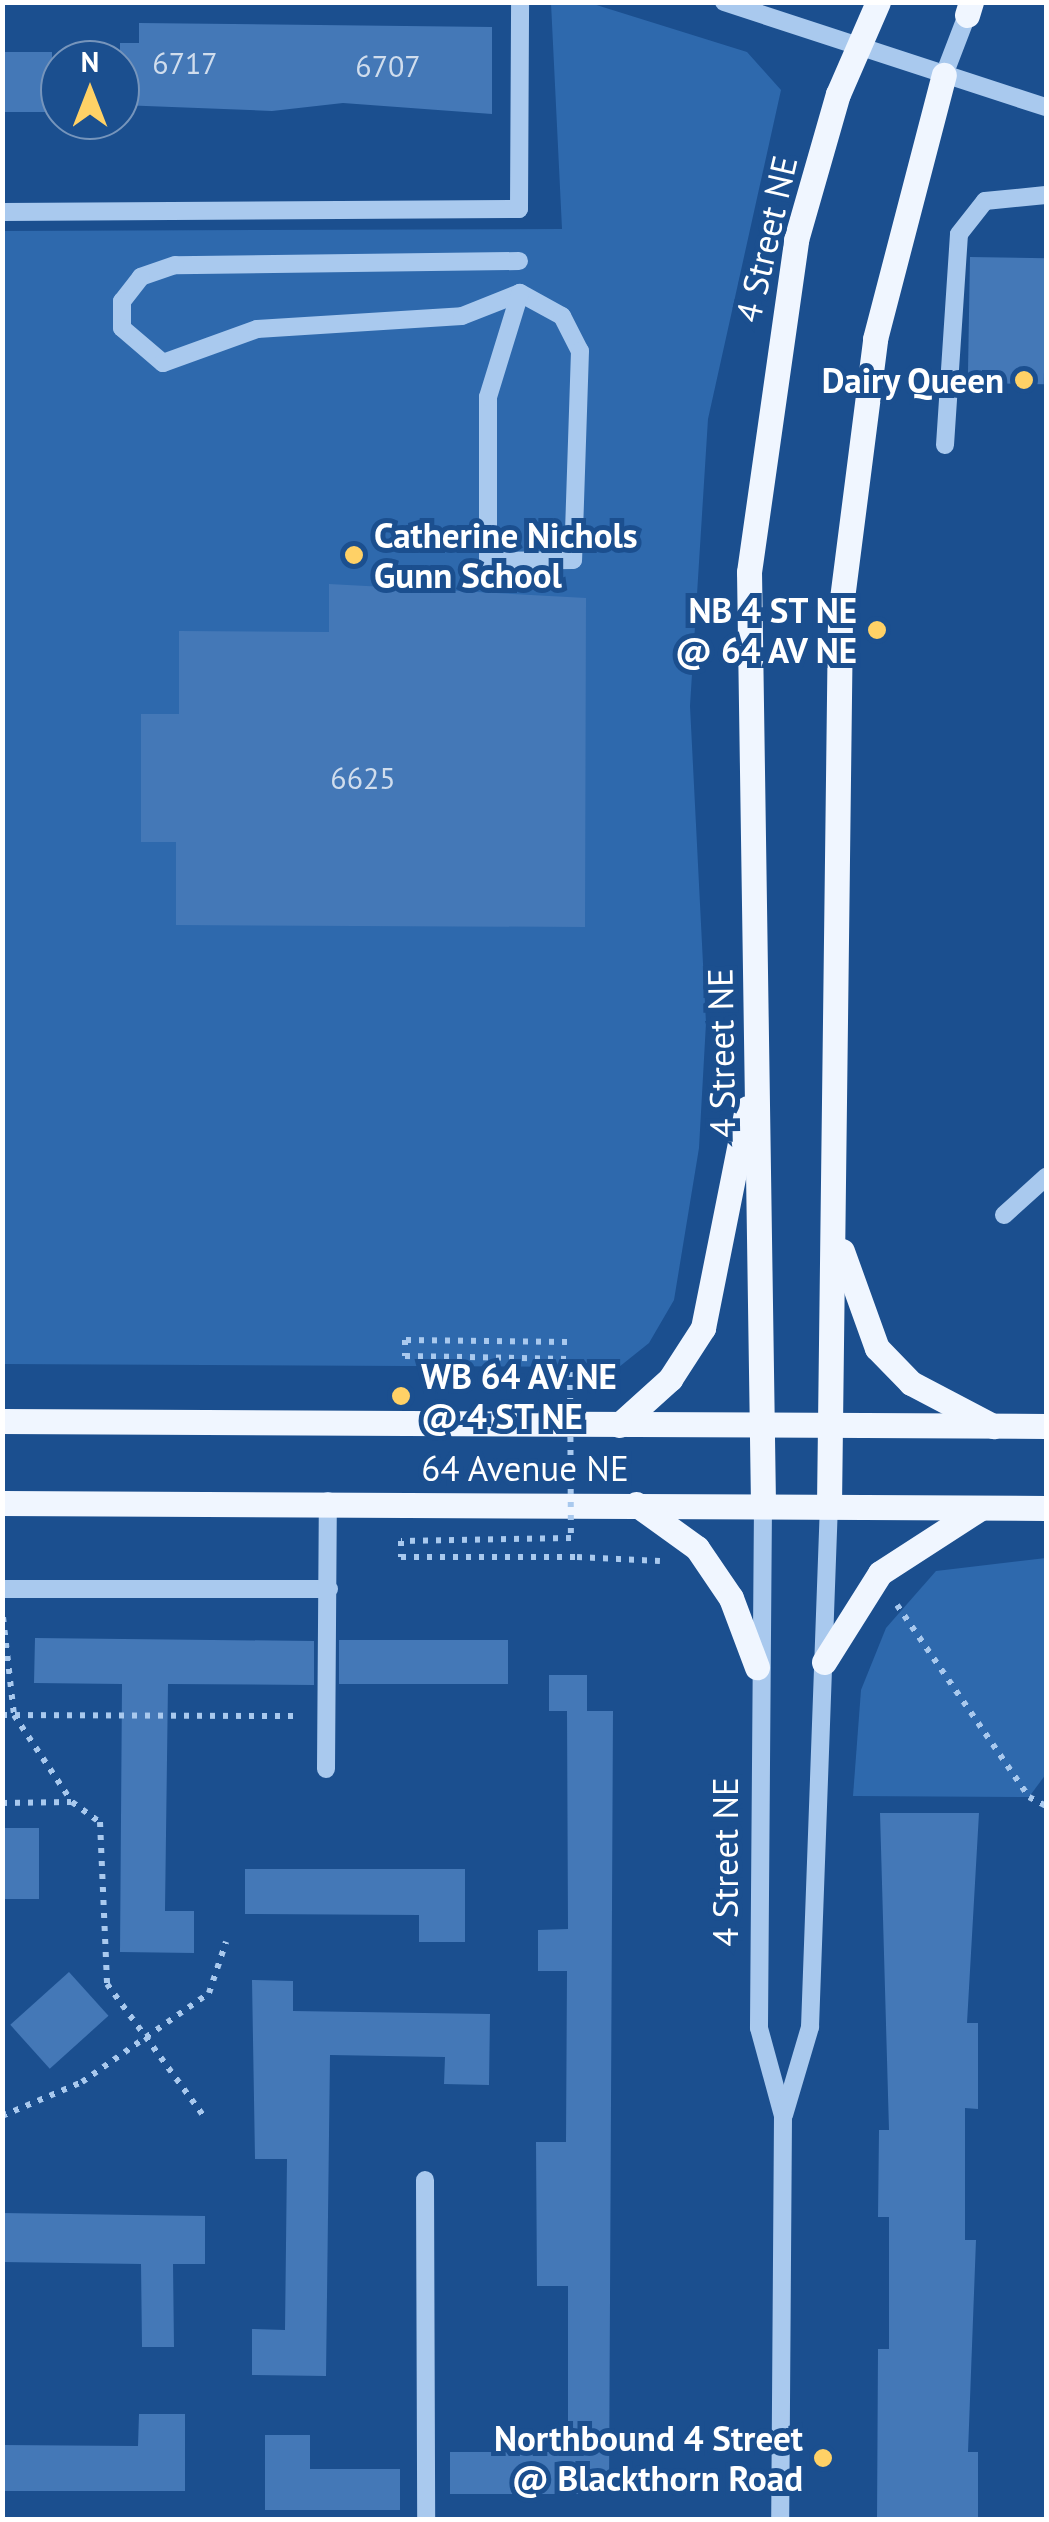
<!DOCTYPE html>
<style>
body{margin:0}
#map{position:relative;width:1049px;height:2522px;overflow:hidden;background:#1b4f8f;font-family:"PT Sans",sans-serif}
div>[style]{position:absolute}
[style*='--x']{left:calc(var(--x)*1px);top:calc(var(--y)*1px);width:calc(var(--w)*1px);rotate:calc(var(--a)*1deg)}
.green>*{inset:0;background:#2e69ad}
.building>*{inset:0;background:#4478b7;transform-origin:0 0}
.path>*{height:6px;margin-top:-3px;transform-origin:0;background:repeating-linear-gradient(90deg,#a9c9ee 0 5px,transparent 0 13px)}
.minor>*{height:18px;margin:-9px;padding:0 9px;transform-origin:9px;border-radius:9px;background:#a9c9ee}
.major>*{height:25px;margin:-12.5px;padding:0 12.5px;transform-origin:12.5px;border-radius:12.5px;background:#f0f6ff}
.path-bridge>*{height:6px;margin-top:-3px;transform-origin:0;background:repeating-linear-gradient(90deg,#a9c9ee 0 5px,transparent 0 13px)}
.dots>*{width:28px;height:28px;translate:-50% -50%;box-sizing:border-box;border:5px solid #1b4f8f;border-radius:50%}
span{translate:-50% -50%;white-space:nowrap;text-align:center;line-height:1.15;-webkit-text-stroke:10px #1b4f8f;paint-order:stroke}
.number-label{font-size:30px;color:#d0dded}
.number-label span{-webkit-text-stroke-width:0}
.street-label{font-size:35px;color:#fff}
.poi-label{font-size:35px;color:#fff;font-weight:700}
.right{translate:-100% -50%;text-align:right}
.left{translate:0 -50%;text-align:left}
.frame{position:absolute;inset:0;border:5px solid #fff;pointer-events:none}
.north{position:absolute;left:40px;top:40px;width:100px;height:100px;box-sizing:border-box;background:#1b4f8f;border:2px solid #7695bc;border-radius:50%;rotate:0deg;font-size:28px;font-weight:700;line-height:40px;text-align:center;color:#fff}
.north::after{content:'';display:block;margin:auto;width:35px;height:45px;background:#ffd166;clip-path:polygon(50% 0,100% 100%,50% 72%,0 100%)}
</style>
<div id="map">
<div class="green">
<div style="clip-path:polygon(551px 3px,590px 3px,747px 52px,781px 90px,708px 419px,690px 706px,706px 1023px,699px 1148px,674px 1300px,649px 1343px,619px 1367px,3px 1364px,3px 231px,562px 229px)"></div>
<div style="clip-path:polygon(1046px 1558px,1046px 1774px,1029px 1797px,853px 1796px,861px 1690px,886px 1628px,936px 1571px)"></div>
</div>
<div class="building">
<div style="clip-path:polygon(139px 23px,492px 27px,492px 114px,343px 103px,272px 111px,120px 105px,120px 43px,139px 43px)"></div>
<div style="left:2px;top:52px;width:50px;height:60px"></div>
<div style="left:970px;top:257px;width:76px;height:126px;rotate:1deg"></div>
<div style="clip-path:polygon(329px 584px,586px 598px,585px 927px,176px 925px,176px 842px,141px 842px,141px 714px,179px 714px,179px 631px,329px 632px)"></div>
<div style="clip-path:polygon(35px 1638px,314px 1641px,314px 1685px,168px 1684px,165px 1911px,194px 1911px,194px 1953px,120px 1952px,122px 1684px,34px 1683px)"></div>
<div style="left:508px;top:1640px;width:44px;height:169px;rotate:90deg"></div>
<div style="clip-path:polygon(549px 1675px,587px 1675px,587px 1711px,613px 1711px,609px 2494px,450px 2494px,450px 2452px,568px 2452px,568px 2286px,537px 2286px,536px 2142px,566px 2142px,567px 1971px,538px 1971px,538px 1930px,568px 1929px,567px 1711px,549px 1711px)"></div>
<div style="clip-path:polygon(880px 1813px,979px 1813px,967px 2023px,978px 2023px,978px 2109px,965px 2108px,965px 2240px,976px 2240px,968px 2452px,978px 2452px,978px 2520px,877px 2520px,878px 2349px,889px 2349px,889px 2217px,878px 2217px,879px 2130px,889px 2130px)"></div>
<div style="left:2px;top:1828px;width:37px;height:71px"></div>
<div style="clip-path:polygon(245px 1869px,465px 1869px,465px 1942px,419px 1942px,419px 1915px,245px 1914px)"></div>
<div style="left:69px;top:1972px;width:59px;height:79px;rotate:48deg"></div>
<div style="clip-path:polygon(252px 1980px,293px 1981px,293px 2011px,490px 2014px,489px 2085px,444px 2084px,445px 2057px,330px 2055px,326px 2376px,252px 2375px,252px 2329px,285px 2330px,287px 2159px,255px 2159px)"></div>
<div style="clip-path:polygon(2px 2213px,205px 2216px,205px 2264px,173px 2264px,174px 2347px,142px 2347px,141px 2264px,2px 2262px)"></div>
<div style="clip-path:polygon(139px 2414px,185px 2414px,185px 2491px,2px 2491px,2px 2445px,138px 2446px)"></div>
<div style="clip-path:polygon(265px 2435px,310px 2435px,310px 2469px,400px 2469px,400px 2510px,265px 2510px)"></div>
</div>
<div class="path">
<div style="--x:2;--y:4;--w:3;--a:-45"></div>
<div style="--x:577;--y:1557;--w:83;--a:2.8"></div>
<div style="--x:897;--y:1605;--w:233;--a:55.5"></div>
<div style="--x:1029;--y:1797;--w:19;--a:28"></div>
<div style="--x:3;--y:1617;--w:99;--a:83.6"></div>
<div style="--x:14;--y:1715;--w:105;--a:56.3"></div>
<div style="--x:72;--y:1802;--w:34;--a:36"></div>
<div style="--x:100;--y:1822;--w:162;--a:87.5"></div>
<div style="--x:107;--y:1984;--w:166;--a:53.8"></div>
<div style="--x:2;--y:1715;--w:299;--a:0.2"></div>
<div style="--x:2;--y:1803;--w:69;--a:-0.8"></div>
<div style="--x:2;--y:2116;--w:87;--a:-23"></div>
<div style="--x:82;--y:2082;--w:155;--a:-35"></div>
<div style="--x:209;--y:1993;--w:54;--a:-71.6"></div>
</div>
<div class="minor">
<div style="--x:724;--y:2;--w:339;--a:18.1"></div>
<div style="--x:944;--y:75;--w:64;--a:-69"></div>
<div style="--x:2;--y:212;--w:517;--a:-0.33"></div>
<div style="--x:519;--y:209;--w:207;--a:-89.7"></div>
<div style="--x:519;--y:261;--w:344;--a:179.3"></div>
<div style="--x:175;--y:265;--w:36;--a:161"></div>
<div style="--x:141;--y:277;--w:31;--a:128"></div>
<div style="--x:122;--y:301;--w:27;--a:90"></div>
<div style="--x:122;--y:328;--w:54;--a:40.5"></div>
<div style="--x:163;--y:363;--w:100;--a:-19.9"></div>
<div style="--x:257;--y:329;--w:205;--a:-3.6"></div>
<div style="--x:462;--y:316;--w:62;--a:-21.6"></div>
<div style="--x:520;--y:293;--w:48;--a:28.7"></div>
<div style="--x:562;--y:316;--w:39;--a:63"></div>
<div style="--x:580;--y:351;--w:209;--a:91.9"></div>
<div style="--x:573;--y:560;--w:85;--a:179.3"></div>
<div style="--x:488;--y:561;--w:164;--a:-90"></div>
<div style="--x:488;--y:397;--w:109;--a:-72.9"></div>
<div style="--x:945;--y:445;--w:211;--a:-86.2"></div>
<div style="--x:959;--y:234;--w:42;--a:-51.8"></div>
<div style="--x:985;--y:201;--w:61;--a:-5.6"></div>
<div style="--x:1004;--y:1215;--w:57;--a:-42.1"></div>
<div style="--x:763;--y:1504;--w:524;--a:90.44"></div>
<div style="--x:759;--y:2028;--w:91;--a:74.7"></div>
<div style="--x:783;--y:2116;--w:404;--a:90.4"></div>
<div style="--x:2;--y:1589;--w:327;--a:0"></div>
<div style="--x:326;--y:1769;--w:268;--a:-89.6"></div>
<div style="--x:784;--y:2115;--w:92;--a:-73.5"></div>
<div style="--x:810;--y:2027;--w:522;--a:-87.92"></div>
<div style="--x:425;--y:2180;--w:340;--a:89.8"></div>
</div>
<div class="major">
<div style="--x:967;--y:15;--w:14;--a:-73"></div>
<div style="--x:842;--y:1251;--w:103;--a:70.2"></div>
<div style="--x:877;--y:1348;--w:49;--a:45.8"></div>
<div style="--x:911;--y:1383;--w:93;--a:27.7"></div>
<div style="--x:2;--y:1421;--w:1044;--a:0.27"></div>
<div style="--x:619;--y:1425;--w:69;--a:-42"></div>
<div style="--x:670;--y:1379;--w:61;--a:-57.1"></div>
<div style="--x:703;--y:1328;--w:224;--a:-78.7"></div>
<div style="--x:2;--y:1503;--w:1044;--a:0.27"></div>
<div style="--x:636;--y:1504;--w:75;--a:35.8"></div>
<div style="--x:697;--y:1548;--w:60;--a:55.8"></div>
<div style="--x:731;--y:1598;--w:74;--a:69.4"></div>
<div style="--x:763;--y:1504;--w:932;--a:-90.86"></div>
<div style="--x:749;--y:572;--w:335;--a:-81.9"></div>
<div style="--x:796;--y:240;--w:152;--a:-74"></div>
<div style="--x:838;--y:94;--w:100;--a:-66.5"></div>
<div style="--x:829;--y:1505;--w:891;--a:-89.29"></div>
<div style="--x:840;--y:614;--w:277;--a:-82.7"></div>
<div style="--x:875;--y:339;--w:273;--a:-75.4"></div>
<div style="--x:824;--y:1662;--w:105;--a:-57.8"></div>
<div style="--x:880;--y:1573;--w:118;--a:-32.9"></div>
</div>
<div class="path-bridge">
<div style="--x:567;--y:1342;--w:162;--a:-179.3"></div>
<div style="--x:405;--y:1340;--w:16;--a:90"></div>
<div style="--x:405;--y:1356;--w:165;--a:1"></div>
<div style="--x:570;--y:1359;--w:179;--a:89.7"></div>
<div style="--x:571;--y:1538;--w:170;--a:179"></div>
<div style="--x:401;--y:1541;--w:16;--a:90"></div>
<div style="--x:401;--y:1557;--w:176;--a:0"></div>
</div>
<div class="dots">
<div style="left:1024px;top:380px;background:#ffd166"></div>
<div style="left:354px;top:555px;background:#ffd166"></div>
<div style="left:877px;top:630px;background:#ffd166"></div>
<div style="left:401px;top:1396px;background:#ffd166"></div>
<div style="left:823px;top:2458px;background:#ffd166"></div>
</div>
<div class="number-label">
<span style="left:185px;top:63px">6717</span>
<span style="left:388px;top:66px">6707</span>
<span style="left:363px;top:778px">6625</span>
</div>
<div class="street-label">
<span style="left:766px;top:239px;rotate:-77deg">4 Street NE</span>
<span style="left:721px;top:1053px;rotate:-91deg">4 Street NE</span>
<span style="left:525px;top:1468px">64 Avenue NE</span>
<span style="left:725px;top:1862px;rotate:-90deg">4 Street NE</span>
</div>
<div class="poi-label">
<span class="right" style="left:1004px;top:380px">Dairy Queen</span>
<span class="left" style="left:374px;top:555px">Catherine Nichols<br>Gunn School</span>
<span class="right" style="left:857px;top:630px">NB 4 ST NE<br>@ 64 AV NE</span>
<span class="left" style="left:421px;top:1396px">WB 64 AV NE<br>@ 4 ST NE</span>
<span class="right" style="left:803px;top:2458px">Northbound 4 Street<br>@ Blackthorn Road</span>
</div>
<div class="frame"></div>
<div class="north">N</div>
</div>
